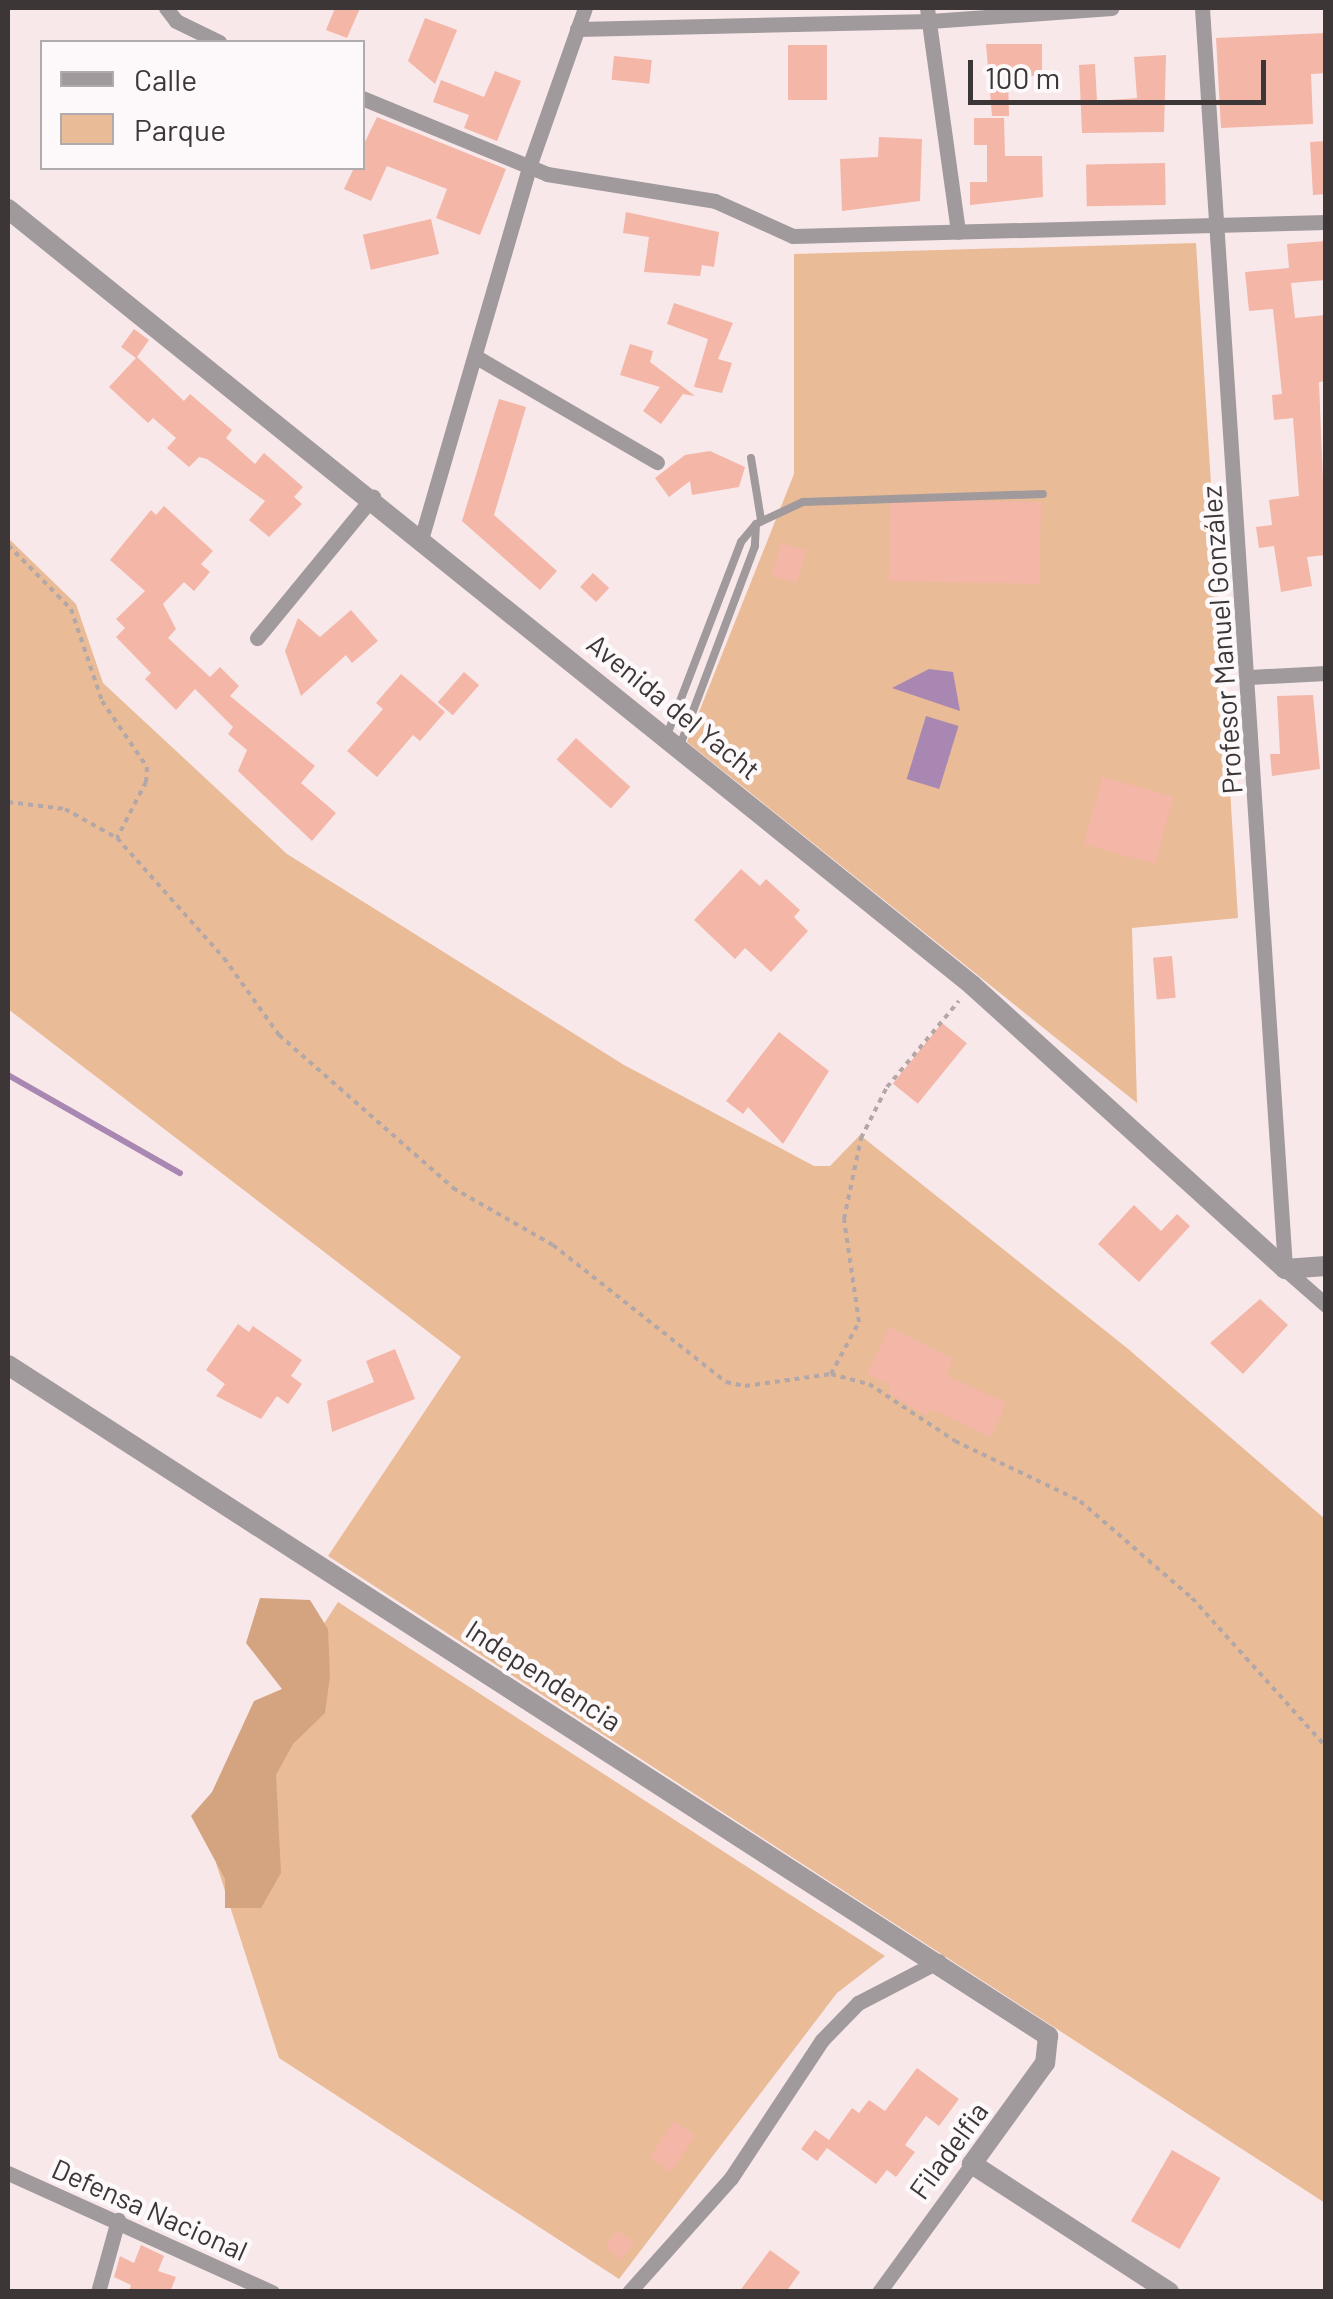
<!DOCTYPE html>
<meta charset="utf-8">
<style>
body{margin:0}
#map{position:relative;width:1333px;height:2299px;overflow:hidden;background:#f9e8ea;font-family:Barlow,sans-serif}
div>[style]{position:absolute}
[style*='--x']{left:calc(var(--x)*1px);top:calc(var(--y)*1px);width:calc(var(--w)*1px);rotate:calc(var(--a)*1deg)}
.green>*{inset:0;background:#e9bb97}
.forest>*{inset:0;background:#d3a47f}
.water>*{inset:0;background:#a987b3;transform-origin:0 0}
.stream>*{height:6px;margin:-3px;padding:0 3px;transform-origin:3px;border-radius:3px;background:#a987b3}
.building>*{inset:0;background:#f3b6a7;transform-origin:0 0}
.path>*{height:4px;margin-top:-2px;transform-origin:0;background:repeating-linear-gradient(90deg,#b3a7a8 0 5px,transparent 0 10px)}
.service>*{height:8px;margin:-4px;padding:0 4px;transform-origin:4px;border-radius:4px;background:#a09a9d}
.minor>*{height:15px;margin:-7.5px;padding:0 7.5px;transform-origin:7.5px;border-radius:7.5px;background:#a09a9d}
.tertiary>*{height:20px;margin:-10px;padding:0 10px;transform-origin:10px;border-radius:10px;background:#a09a9d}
span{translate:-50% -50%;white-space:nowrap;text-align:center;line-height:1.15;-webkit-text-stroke:9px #fdf9fa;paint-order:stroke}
.street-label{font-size:28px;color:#3c3637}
.frame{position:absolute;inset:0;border:10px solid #3c3637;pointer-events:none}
.legend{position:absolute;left:40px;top:40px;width:325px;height:130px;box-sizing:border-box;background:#fdf9fa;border:2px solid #b0abac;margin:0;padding:12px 18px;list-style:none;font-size:30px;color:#3c3637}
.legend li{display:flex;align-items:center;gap:20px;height:50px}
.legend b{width:50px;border:2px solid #b0abac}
.scale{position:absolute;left:968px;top:60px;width:298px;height:45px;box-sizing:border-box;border:5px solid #3c3637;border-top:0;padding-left:12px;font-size:30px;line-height:35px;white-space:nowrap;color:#3c3637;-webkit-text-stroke:8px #fdf9fa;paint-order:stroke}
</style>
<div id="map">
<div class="green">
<div style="clip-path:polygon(1196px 243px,1238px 918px,1132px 928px,1137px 1103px,687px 742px,794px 474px,794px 254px)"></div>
<div style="clip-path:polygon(8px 538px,76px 604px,103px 683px,287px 854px,624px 1065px,814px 1166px,830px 1166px,860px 1135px,1127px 1348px,1325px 1519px,1325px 2203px,328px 1556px,461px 1357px,8px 1009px)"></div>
<div style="clip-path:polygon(338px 1602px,885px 1956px,837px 1993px,619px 2279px,279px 2058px,216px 1863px,294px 1670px)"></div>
</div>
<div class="forest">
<div style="clip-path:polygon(260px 1598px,310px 1600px,328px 1629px,330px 1676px,325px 1713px,293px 1744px,276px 1775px,281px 1873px,261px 1908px,225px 1908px,225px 1879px,191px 1816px,212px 1792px,254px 1701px,282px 1689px,246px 1643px)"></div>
</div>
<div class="water">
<div style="clip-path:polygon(929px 669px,953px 672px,960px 711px,892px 688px)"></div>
<div style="left:926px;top:716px;width:34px;height:66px;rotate:17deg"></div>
</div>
<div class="stream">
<div style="--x:8;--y:1075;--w:198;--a:29.7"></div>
</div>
<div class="building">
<div style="clip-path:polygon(335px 8px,360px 8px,347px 38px,326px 30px)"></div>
<div style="clip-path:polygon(425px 18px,457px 30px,435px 84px,408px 61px)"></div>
<div style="clip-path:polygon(1326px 33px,1326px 73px,1311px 74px,1313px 124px,1221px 128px,1216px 38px)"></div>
<div style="clip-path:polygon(986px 44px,1042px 44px,1042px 76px,1008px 76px,1009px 116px,992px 116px)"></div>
<div style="left:788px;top:45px;width:39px;height:55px"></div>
<div style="clip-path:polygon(1166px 55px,1164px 132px,1082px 133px,1079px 65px,1095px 64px,1097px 101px,1137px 98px,1134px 57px)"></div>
<div style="left:614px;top:56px;width:38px;height:24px;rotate:6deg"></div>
<div style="clip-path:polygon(495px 71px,521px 81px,497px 141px,464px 128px,469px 115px,433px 102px,441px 80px,484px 97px)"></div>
<div style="clip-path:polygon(377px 117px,506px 169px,480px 235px,436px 218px,447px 189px,387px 166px,371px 201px,344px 189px,354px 168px,362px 168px,362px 148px)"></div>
<div style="clip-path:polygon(974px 118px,1004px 118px,1005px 156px,1042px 156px,1043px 197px,970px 205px,970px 182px,987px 182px,987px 145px,974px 145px)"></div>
<div style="clip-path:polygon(879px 137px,922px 139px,920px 201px,842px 211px,840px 159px,878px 157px)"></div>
<div style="clip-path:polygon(1326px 141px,1326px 194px,1313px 195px,1310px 142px)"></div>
<div style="left:1165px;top:163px;width:42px;height:79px;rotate:89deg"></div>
<div style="clip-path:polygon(626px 212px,719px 232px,714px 267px,702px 265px,700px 276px,644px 272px,649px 237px,623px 233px)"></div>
<div style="left:431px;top:219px;width:36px;height:70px;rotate:77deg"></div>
<div style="clip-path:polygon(1326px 241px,1326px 280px,1291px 283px,1295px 318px,1326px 315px,1326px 381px,1319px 382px,1326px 555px,1307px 557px,1312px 586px,1281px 592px,1274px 546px,1259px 548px,1256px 527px,1272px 525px,1269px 500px,1299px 496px,1293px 418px,1274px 420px,1272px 395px,1282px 394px,1273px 309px,1249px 311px,1245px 272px,1289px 268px,1287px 244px)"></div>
<div style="clip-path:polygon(674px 303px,733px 323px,718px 359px,732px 363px,722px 393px,694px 387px,708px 339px,667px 324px)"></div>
<div style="clip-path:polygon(134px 329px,149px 340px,137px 357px,184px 401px,190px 394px,232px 430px,226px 438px,255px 464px,264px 453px,303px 487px,294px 497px,302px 504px,269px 537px,249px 520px,265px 501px,207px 459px,199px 457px,189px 467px,167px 448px,176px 438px,153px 418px,148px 423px,109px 387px,136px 358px,121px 347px)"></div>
<div style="clip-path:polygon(630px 344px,653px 351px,650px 362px,695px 396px,683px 394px,661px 424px,643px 411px,660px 387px,620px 375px)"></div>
<div style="clip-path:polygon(499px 399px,526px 407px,494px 515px,557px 571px,540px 590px,462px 521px)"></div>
<div style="clip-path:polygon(710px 451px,745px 467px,739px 487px,692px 495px,690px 481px,669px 497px,655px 478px,685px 455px)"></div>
<div style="left:1041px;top:502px;width:82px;height:151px;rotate:91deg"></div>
<div style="clip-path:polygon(164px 506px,213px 551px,201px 564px,210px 572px,194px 591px,184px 582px,163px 604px,176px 629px,168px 638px,210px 677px,220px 667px,239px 686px,230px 696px,315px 766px,301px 783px,336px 813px,312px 841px,238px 771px,247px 750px,228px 734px,233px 727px,195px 689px,176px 710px,145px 679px,151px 673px,116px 637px,125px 628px,116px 619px,145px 591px,110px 560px,151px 510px,156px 515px)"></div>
<div style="left:781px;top:543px;width:27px;height:34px;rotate:17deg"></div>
<div style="left:593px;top:573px;width:22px;height:19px;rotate:43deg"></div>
<div style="clip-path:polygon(351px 610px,378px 641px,352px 663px,346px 655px,301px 696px,285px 651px,298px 618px,320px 637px)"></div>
<div style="left:464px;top:672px;width:20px;height:40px;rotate:41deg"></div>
<div style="clip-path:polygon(401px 674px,445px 712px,420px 741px,413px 735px,377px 777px,347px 751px,383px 709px,376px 703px)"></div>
<div style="clip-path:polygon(1313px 695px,1320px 769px,1272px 776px,1270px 754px,1280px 754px,1277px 696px)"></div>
<div style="left:576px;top:738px;width:73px;height:29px;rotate:42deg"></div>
<div style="left:1102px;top:777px;width:74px;height:70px;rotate:15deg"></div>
<div style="clip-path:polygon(741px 869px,760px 886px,766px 879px,800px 910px,794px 917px,808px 931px,771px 972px,745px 948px,735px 959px,694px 920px)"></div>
<div style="left:1172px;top:956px;width:42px;height:19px;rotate:85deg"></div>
<div style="left:942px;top:1023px;width:32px;height:78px;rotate:39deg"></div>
<div style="clip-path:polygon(779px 1032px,829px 1071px,783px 1144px,748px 1107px,743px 1114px,726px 1101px)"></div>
<div style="clip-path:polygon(1134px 1205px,1161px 1231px,1177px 1214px,1190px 1226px,1139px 1282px,1098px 1244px)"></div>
<div style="clip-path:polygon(1260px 1299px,1288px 1325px,1243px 1374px,1210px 1343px)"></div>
<div style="clip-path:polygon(238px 1324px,249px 1332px,253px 1326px,302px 1360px,291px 1376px,302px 1384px,288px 1404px,277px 1396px,261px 1419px,216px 1396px,225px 1384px,206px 1370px)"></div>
<div style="clip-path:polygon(889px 1327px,953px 1359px,946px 1375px,1006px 1403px,991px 1437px,930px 1409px,927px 1416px,912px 1408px,888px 1392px,891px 1386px,867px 1374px)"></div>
<div style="clip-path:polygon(395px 1349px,415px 1399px,332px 1432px,327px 1401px,374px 1382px,366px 1361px)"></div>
<div style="clip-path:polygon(917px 2068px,959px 2099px,939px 2126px,926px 2116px,905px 2145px,915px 2152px,896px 2177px,887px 2170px,876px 2184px,827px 2148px,817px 2161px,801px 2149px,815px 2130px,829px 2140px,852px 2108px,859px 2113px,869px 2100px,885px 2111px)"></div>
<div style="left:673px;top:2121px;width:26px;height:44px;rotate:32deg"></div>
<div style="left:1172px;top:2150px;width:56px;height:82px;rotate:30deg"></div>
<div style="left:617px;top:2230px;width:21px;height:21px;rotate:35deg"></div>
<div style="clip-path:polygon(141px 2245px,164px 2256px,158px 2271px,176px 2277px,170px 2292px,129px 2292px,131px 2285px,114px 2277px,120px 2256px,134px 2263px)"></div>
<div style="clip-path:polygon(770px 2250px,800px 2272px,786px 2292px,739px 2292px)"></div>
</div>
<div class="path">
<div style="--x:8;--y:545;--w:90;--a:45.5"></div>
<div style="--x:71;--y:609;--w:97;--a:71.4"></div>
<div style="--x:102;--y:701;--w:80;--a:55.7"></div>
<div style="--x:147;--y:767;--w:15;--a:94"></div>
<div style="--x:146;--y:782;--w:63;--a:117.4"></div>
<div style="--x:8;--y:802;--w:57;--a:7"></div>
<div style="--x:65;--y:809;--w:60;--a:29.1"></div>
<div style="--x:117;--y:838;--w:161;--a:48.3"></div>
<div style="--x:224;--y:958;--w:95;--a:54.5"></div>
<div style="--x:279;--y:1035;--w:232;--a:41.3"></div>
<div style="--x:453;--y:1188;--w:115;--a:29.7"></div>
<div style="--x:553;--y:1245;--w:221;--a:38.4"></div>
<div style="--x:726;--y:1382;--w:19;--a:12"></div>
<div style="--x:745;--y:1386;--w:87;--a:-7.9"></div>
<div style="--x:831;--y:1374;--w:39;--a:15"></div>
<div style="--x:869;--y:1384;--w:103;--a:33.5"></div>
<div style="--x:955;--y:1441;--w:139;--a:25.6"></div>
<div style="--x:1080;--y:1501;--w:148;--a:40.9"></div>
<div style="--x:1192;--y:1598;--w:200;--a:48"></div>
<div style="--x:831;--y:1374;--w:59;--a:-61.7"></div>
<div style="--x:859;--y:1322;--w:104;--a:-98.3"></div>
<div style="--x:844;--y:1219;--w:83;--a:-78.1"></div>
<div style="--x:861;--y:1138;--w:57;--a:-63"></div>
<div style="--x:887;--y:1087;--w:112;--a:-50.1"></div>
</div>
<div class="service">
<div style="--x:751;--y:458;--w:63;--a:80.8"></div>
<div style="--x:756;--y:524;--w:52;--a:-25.1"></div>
<div style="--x:803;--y:502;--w:240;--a:-1.9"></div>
<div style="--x:667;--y:735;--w:207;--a:-69"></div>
<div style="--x:741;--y:542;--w:23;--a:-50"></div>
<div style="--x:756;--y:524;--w:22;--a:93"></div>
<div style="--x:755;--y:546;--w:214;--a:110.6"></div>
</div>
<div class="minor">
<div style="--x:166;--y:8;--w:16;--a:52"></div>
<div style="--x:176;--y:21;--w:48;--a:26"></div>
<div style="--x:927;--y:8;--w:226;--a:82.1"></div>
<div style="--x:1202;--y:8;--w:1264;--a:86.23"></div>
<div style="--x:1285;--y:1269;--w:55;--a:41.3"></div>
<div style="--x:577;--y:29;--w:353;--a:-1.3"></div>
<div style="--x:930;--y:21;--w:182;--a:-4.1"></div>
<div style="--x:362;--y:98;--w:200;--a:22.3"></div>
<div style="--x:547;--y:174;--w:170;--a:9.1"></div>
<div style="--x:715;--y:201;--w:85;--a:24.2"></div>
<div style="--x:793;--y:236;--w:533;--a:-1.5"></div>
<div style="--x:478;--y:358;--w:207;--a:30.2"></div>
<div style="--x:422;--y:536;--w:387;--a:-73.8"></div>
<div style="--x:530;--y:164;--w:165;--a:-70.6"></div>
<div style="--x:257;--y:638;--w:183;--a:-50.6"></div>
<div style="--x:1249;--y:677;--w:77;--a:-3"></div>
<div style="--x:8;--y:2173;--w:290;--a:24.3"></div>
<div style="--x:98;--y:2292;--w:75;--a:-74.5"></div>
<div style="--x:629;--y:2292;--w:153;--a:-48.2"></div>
<div style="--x:731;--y:2178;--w:165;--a:-56.6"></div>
<div style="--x:822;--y:2040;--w:52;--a:-45.8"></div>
<div style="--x:858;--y:2003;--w:91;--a:-27.4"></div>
<div style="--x:879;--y:2292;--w:158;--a:-54"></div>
</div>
<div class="tertiary">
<div style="--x:8;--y:209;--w:1238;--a:38.83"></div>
<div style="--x:972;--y:985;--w:423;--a:42.2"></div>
<div style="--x:1285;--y:1269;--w:41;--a:-4.2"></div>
<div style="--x:8;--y:1365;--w:1238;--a:32.83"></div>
<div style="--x:1048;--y:2036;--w:27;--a:96"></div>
<div style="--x:1045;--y:2063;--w:125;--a:125.9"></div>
<div style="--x:972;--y:2164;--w:235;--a:33"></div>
</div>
<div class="street-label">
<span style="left:1221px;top:640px;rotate:-94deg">Profesor Manuel González</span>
<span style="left:674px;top:706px;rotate:39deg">Avenida del Yacht</span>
<span style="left:544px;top:1675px;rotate:33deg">Independencia</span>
<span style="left:948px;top:2150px;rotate:-54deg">Filadelfia</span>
<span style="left:150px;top:2209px;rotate:24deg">Defensa Nacional</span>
</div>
<div class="frame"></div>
<ul class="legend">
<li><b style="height:12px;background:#a09a9d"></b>Calle</li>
<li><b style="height:28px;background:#e9bb97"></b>Parque</li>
</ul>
<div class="scale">100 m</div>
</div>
